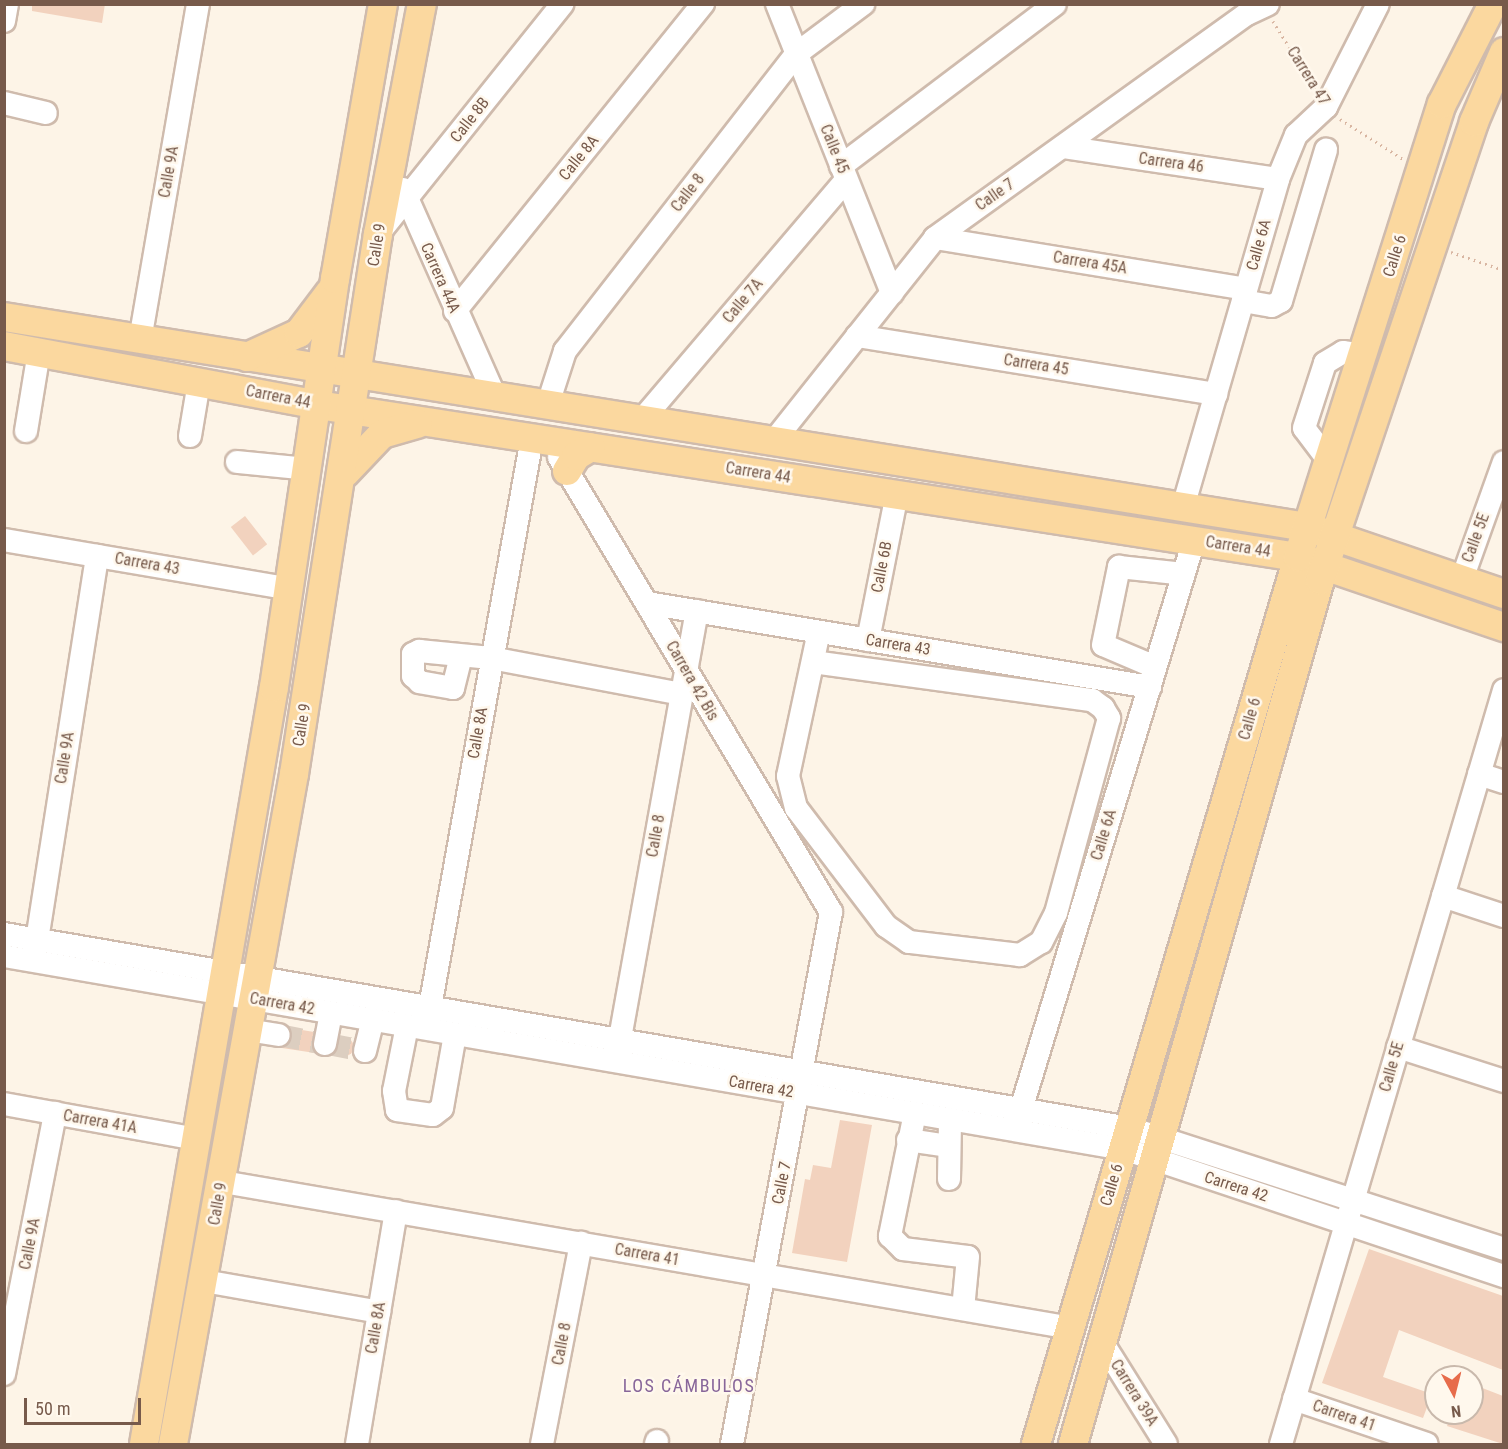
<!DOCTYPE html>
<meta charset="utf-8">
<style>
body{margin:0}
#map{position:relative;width:1508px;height:1449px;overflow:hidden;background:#fdf4e7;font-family:"Roboto Condensed",sans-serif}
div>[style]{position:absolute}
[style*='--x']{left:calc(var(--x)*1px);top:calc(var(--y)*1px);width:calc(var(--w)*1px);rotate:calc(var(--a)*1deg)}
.building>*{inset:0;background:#f2d2be;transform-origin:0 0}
.round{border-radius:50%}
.minor-tunnel>*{height:22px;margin-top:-11px;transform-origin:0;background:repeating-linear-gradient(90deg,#dccec0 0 22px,transparent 0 33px)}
.path>*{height:3px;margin-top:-1.5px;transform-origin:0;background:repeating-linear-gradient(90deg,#d8b5a1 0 1.5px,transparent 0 6px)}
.roads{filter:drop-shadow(2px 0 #cfbbad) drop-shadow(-2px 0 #cfbbad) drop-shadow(0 2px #cfbbad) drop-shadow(0 -2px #cfbbad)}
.minor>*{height:22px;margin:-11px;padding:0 11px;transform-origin:11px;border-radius:11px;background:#fff}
.major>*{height:28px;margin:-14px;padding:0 14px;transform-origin:14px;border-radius:14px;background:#fbd89f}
span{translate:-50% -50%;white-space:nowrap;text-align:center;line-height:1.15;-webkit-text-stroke:5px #fff8ed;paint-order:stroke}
.street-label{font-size:16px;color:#775a4b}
.neighbourhood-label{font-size:18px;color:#88669a;letter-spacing:1.5px}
.frame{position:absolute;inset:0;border:6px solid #775a4b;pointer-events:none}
.north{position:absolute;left:1424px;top:1365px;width:60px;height:60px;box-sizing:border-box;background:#fff8ed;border:2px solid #c9b9ac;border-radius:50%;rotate:173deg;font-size:16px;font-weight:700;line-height:24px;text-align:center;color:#775a4b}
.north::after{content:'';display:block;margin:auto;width:21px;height:27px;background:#e76c4b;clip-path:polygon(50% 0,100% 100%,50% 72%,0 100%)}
.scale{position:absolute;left:24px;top:1398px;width:117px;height:27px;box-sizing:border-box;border:3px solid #775a4b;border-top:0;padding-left:8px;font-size:18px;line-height:21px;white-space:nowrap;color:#775a4b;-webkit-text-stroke:4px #fff8ed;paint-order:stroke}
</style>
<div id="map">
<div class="building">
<div style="clip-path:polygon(32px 4px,105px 4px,102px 23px,32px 11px)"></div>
<div style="left:245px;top:516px;width:36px;height:18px;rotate:52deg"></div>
<div style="clip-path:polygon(290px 1028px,314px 1032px,315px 1053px,282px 1048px,292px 1038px)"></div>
<div class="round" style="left:336px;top:1038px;width:18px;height:18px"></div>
<div style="clip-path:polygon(840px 1120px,872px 1125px,847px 1262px,792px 1253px,805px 1179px,810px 1180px,813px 1165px,831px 1168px)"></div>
<div style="clip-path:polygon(1369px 1249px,1503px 1296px,1503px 1370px,1399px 1330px,1383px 1377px,1432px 1394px,1423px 1418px,1322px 1383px)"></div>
<div style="clip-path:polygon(1472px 1384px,1503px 1396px,1503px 1444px,1447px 1426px,1452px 1413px,1472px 1413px)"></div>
</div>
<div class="minor-tunnel">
<div style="--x:279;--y:1035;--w:41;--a:11.3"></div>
<div style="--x:328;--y:1044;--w:38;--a:11"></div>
</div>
<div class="path">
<div style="--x:1273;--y:21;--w:80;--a:58.3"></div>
<div style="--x:1340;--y:119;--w:75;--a:32.4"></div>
<div style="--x:1451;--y:252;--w:56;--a:18.8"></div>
</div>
<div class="roads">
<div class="minor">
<div style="--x:777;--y:4;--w:311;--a:68.3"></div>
<div style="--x:4;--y:21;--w:17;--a:-80"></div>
<div style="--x:4;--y:103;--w:43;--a:13.4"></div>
<div style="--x:1063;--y:147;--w:217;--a:8.5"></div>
<div style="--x:841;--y:166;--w:268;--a:-37.1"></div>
<div style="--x:403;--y:189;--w:230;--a:66.1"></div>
<div style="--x:378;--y:234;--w:295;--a:-51.3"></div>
<div style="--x:935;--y:238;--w:315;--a:9.3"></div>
<div style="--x:1243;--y:301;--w:29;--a:10"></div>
<div style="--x:1272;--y:306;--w:10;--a:-29"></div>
<div style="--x:1281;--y:301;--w:158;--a:-73.4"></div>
<div style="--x:455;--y:311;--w:395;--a:-51.1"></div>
<div style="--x:857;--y:336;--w:364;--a:9.2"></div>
<div style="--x:140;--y:340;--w:341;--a:-80.2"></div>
<div style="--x:547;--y:407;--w:59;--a:-72.2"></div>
<div style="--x:565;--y:351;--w:376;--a:-52.1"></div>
<div style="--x:796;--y:54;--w:84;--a:-36.7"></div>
<div style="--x:641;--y:421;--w:316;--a:-49.6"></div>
<div style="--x:26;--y:431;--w:80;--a:-80.7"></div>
<div style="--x:190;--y:436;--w:55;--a:-80.5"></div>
<div style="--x:773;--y:442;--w:260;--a:-51.5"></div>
<div style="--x:935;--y:238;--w:384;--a:-35.7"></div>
<div style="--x:1247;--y:14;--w:23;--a:-25"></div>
<div style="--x:559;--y:457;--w:530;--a:59.13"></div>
<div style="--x:831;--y:912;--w:541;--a:100.54"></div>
<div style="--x:1329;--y:461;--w:41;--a:-127.1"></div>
<div style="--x:1304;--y:428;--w:68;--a:-72.1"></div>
<div style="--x:1325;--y:363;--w:21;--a:-31"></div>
<div style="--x:1343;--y:352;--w:21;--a:8"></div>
<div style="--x:237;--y:462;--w:72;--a:5.6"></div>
<div style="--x:1183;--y:507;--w:341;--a:-73.8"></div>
<div style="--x:1278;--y:179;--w:48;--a:-67.8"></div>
<div style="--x:1296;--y:135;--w:41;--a:-43"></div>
<div style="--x:1326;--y:107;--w:115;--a:-63.2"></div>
<div style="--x:4;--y:540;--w:290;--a:9.7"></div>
<div style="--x:1462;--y:579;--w:124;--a:-70.3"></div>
<div style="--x:647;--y:603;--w:510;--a:9.48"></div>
<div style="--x:868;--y:640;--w:149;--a:-78.8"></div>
<div style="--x:461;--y:656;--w:33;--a:104"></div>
<div style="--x:453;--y:688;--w:34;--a:-170"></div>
<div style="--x:420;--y:682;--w:9;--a:-139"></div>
<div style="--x:413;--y:676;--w:22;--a:-90"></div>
<div style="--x:413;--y:654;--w:7;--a:-27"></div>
<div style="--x:419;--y:651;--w:72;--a:5.6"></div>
<div style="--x:491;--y:658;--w:194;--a:10.7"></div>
<div style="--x:813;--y:662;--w:282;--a:7.8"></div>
<div style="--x:1092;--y:700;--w:14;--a:36"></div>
<div style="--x:1103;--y:708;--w:12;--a:59"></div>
<div style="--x:1109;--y:718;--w:202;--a:105.2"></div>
<div style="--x:1056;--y:913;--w:33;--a:117"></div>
<div style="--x:1041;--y:942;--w:25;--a:148"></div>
<div style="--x:1020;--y:955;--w:112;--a:-173.3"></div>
<div style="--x:909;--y:942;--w:28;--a:-145"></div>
<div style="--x:886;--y:926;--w:148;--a:-127.3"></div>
<div style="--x:796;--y:808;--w:33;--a:-104"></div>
<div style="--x:788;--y:776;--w:147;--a:-77.9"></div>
<div style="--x:1155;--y:667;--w:56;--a:-157.1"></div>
<div style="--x:1103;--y:645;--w:80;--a:-78.4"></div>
<div style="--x:1119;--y:567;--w:65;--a:6.1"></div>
<div style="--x:1479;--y:774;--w:26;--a:18"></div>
<div style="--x:1443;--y:896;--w:64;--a:18.2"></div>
<div style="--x:4;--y:934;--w:1143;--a:9.78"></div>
<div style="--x:1130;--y:1128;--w:393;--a:17.9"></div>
<div style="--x:35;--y:953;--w:402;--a:-81.1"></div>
<div style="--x:4;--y:956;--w:1137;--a:9.78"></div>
<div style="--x:1124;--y:1149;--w:401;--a:18.5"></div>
<div style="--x:427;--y:1024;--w:595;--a:-79.84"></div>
<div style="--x:407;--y:1026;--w:66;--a:101.3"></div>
<div style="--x:394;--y:1091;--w:19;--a:81"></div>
<div style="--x:397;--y:1110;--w:36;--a:8"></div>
<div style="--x:433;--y:1115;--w:11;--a:-38"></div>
<div style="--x:442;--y:1108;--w:75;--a:-80"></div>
<div style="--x:247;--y:1030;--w:32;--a:9"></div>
<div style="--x:325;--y:1044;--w:32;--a:-79"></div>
<div style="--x:1398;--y:1047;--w:111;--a:17.8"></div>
<div style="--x:365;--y:1051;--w:32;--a:-76"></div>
<div style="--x:617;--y:1055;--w:451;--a:-79.8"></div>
<div style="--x:4;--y:1104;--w:195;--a:10.3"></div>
<div style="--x:915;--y:1113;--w:126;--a:101.5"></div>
<div style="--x:890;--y:1236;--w:18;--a:45"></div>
<div style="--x:903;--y:1249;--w:65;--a:7"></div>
<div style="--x:968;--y:1257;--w:52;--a:95.5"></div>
<div style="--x:1016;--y:1126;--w:612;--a:-73.1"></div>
<div style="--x:908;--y:1140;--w:40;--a:8.5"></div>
<div style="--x:949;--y:1179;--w:60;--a:-89"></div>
<div style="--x:223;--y:1182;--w:860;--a:9.77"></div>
<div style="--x:204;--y:1281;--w:178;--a:10"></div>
<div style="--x:1102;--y:1342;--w:120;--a:57.9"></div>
<div style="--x:4;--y:1374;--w:266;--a:-78.9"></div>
<div style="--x:1294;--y:1399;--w:140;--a:18.7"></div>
<div style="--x:357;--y:1444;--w:236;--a:-80.5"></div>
<div style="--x:542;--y:1444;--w:205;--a:-79"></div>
<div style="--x:656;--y:1444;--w:3;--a:-72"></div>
<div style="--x:1281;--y:1444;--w:786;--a:-73.52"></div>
</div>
<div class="major">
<div style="--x:4;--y:317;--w:1320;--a:9.16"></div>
<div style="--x:1307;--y:527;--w:208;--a:18.8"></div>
<div style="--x:4;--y:346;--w:319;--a:10.6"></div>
<div style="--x:318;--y:405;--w:992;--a:8.82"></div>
<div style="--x:1298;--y:557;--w:218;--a:18.8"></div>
<div style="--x:247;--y:357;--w:57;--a:-24.8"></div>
<div style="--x:299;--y:333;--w:51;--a:-52.9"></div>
<div style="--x:567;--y:471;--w:17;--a:-59"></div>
<div style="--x:576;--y:456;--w:17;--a:-31"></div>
<div style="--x:345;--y:473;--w:54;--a:-46.5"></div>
<div style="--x:382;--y:434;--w:37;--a:-16"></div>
<div style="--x:144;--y:1444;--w:768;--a:-80.26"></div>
<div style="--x:274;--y:687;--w:413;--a:-81.5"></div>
<div style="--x:335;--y:279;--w:279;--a:-80.1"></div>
<div style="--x:173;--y:1444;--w:681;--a:-79.76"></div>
<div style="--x:294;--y:774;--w:546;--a:-81.16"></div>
<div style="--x:378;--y:234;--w:234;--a:-79.2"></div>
<div style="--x:1036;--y:1444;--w:925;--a:-73.54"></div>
<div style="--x:1298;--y:557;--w:475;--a:-72.4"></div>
<div style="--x:1442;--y:104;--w:112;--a:-63"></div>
<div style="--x:1073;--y:1444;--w:899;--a:-74.05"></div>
<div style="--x:1320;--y:580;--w:483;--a:-71.4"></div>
<div style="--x:1474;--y:122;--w:76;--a:-66.8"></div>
</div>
</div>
<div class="street-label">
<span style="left:1308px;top:76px;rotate:58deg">Carrera 47</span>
<span style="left:470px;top:120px;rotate:-52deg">Calle 8B</span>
<span style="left:834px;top:149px;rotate:68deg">Calle 45</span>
<span style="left:579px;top:158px;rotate:-51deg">Calle 8A</span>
<span style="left:1171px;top:163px;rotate:8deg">Carrera 46</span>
<span style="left:169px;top:172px;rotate:-80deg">Calle 9A</span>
<span style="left:688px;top:193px;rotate:-52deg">Calle 8</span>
<span style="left:995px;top:195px;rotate:-35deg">Calle 7</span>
<span style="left:377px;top:245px;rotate:-81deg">Calle 9</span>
<span style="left:1259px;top:245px;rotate:-74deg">Calle 6A</span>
<span style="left:1395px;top:256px;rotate:-72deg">Calle 6</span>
<span style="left:1090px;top:263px;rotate:9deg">Carrera 45A</span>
<span style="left:440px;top:278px;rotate:66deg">Carrera 44A</span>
<span style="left:743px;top:301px;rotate:-50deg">Calle 7A</span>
<span style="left:1036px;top:365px;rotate:9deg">Carrera 45</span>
<span style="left:278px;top:397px;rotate:11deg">Carrera 44</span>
<span style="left:758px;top:473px;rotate:9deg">Carrera 44</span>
<span style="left:1476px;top:538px;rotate:-70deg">Calle 5E</span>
<span style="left:1238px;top:547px;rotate:9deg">Carrera 44</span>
<span style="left:147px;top:564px;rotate:10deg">Carrera 43</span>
<span style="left:882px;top:567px;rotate:-79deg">Calle 6B</span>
<span style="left:898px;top:645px;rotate:9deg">Carrera 43</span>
<span style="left:692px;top:681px;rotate:60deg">Carrera 42 Bis</span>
<span style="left:1250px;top:719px;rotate:-74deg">Calle 6</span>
<span style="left:302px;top:725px;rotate:-81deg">Calle 9</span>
<span style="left:478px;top:733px;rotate:-80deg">Calle 8A</span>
<span style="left:65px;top:758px;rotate:-81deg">Calle 9A</span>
<span style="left:1104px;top:835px;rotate:-73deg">Calle 6A</span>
<span style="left:656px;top:836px;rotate:-80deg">Calle 8</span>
<span style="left:282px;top:1004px;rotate:10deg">Carrera 42</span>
<span style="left:1392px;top:1067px;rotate:-74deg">Calle 5E</span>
<span style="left:761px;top:1087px;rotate:10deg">Carrera 42</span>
<span style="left:100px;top:1122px;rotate:10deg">Carrera 41A</span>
<span style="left:782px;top:1183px;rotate:-79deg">Calle 7</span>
<span style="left:1112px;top:1185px;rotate:-73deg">Calle 6</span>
<span style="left:1236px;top:1187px;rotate:18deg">Carrera 42</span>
<span style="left:218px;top:1204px;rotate:-80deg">Calle 9</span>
<span style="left:30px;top:1244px;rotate:-79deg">Calle 9A</span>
<span style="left:647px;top:1255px;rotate:10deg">Carrera 41</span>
<span style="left:376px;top:1328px;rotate:-80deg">Calle 8A</span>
<span style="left:562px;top:1344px;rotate:-79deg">Calle 8</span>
<span style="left:1134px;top:1393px;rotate:58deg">Carrera 39A</span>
<span style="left:1344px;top:1416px;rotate:19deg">Carrera 41</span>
</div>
<div class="neighbourhood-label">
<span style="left:689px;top:1386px">LOS CÁMBULOS</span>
</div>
<div class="frame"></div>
<div class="north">N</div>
<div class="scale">50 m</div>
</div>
